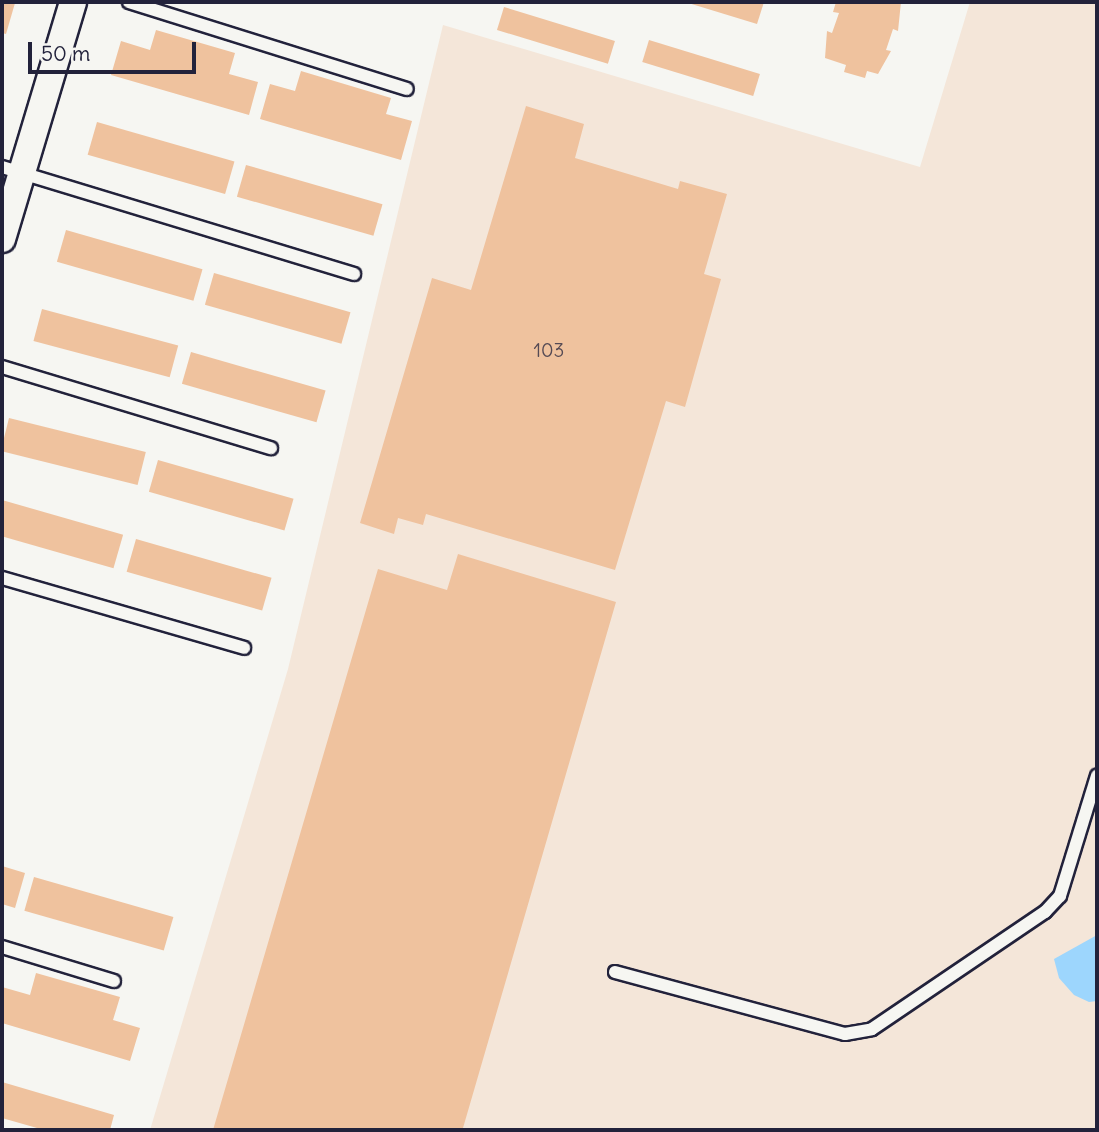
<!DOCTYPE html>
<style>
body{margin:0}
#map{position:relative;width:1099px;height:1132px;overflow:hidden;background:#f6f6f2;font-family:Delius,sans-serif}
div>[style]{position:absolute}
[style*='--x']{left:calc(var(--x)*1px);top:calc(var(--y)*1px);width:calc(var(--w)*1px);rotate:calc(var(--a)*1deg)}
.built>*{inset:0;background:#f4e6d9}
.water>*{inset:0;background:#9dd6fd}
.building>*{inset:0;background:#efc29e;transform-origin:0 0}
.roads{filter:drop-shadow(2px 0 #22223b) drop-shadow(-2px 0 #22223b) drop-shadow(0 2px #22223b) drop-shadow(0 -2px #22223b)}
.service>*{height:12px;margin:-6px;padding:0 6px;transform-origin:6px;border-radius:6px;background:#f6f6f2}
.minor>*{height:26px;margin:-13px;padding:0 13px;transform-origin:13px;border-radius:13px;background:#f6f6f2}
span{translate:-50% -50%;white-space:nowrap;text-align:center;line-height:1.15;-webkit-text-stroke:6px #f6f6f2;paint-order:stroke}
.number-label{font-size:19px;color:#554a54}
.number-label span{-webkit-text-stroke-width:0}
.frame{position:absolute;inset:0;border:4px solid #22223b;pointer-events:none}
.scale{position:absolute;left:28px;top:42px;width:168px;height:32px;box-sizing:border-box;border:4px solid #22223b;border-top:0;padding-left:9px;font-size:21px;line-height:24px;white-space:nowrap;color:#22223b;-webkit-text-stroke:5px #f6f6f2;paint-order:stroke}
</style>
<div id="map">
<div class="built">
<div style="clip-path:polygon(970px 2px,1097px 2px,1097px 1130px,150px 1130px,288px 669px,443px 25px,920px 167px)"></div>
</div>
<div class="water">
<div style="clip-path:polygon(1097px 935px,1097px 1001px,1089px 1002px,1074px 995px,1059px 978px,1054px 959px)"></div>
</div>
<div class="building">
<div style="clip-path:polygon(2px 2px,15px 3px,6px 34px,2px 33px)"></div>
<div style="clip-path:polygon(685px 2px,764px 2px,757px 24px)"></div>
<div style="clip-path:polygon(836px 2px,901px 2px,898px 31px,893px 29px,886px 50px,891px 51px,878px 74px,867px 71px,865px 78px,844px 72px,846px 65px,825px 58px,827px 31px,832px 33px,839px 13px,833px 12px)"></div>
<div style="left:504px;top:7px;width:116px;height:24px;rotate:17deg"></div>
<div style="clip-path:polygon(156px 30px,235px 53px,229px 74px,258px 82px,249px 115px,111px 75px,121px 41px,150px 50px)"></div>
<div style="left:649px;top:40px;width:116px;height:23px;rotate:17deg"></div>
<div style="clip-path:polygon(301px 71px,391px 98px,386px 114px,412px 121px,401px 160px,260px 119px,270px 84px,295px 91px)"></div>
<div style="clip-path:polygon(526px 106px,584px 124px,575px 158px,678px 189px,680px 181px,727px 194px,704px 274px,721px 279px,685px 407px,666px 401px,615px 570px,426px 514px,423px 525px,398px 518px,394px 534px,360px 523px,432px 278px,471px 290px)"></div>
<div style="left:97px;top:122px;width:143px;height:34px;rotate:16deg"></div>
<div style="left:246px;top:165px;width:142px;height:33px;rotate:16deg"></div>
<div style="left:66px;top:230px;width:142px;height:33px;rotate:16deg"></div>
<div style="left:214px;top:273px;width:142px;height:33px;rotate:16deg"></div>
<div style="left:42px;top:309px;width:141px;height:33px;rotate:15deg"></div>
<div style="left:191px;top:352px;width:140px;height:33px;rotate:16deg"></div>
<div style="left:9px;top:418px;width:141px;height:34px;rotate:14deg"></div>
<div style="left:158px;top:460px;width:141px;height:33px;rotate:16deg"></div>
<div style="left:2px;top:500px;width:126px;height:35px;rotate:16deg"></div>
<div style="left:136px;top:539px;width:141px;height:34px;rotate:16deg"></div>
<div style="clip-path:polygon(458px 554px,616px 602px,463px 1128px,468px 1130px,213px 1130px,378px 569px,447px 590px)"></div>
<div style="clip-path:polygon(2px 866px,25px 873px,15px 908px,2px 904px)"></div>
<div style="left:34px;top:877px;width:145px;height:35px;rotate:16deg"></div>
<div style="clip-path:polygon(36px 973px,120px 997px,113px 1020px,140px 1028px,130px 1061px,2px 1023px,2px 987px,30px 995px)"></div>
<div style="clip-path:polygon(2px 1082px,114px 1115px,110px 1130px,44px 1130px,2px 1118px)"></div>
</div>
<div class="roads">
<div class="service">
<div style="--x:129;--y:2;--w:291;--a:17.4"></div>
<div style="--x:2;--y:167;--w:368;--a:16.9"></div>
<div style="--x:2;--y:367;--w:281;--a:16.8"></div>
<div style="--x:2;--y:578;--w:252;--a:16.1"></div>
<div style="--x:2;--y:947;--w:117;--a:16.9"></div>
<div style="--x:615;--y:972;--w:238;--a:15.1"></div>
<div style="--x:845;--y:1034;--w:27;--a:-10"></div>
<div style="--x:872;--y:1029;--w:209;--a:-34.1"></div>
<div style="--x:1045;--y:912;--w:22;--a:-47"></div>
<div style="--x:1060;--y:896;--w:126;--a:-72.9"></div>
</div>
<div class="minor">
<div style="--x:2;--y:239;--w:247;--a:-73.3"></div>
</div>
</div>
<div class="number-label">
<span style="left:549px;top:351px">103</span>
</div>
<div class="frame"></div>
<div class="scale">50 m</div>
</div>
